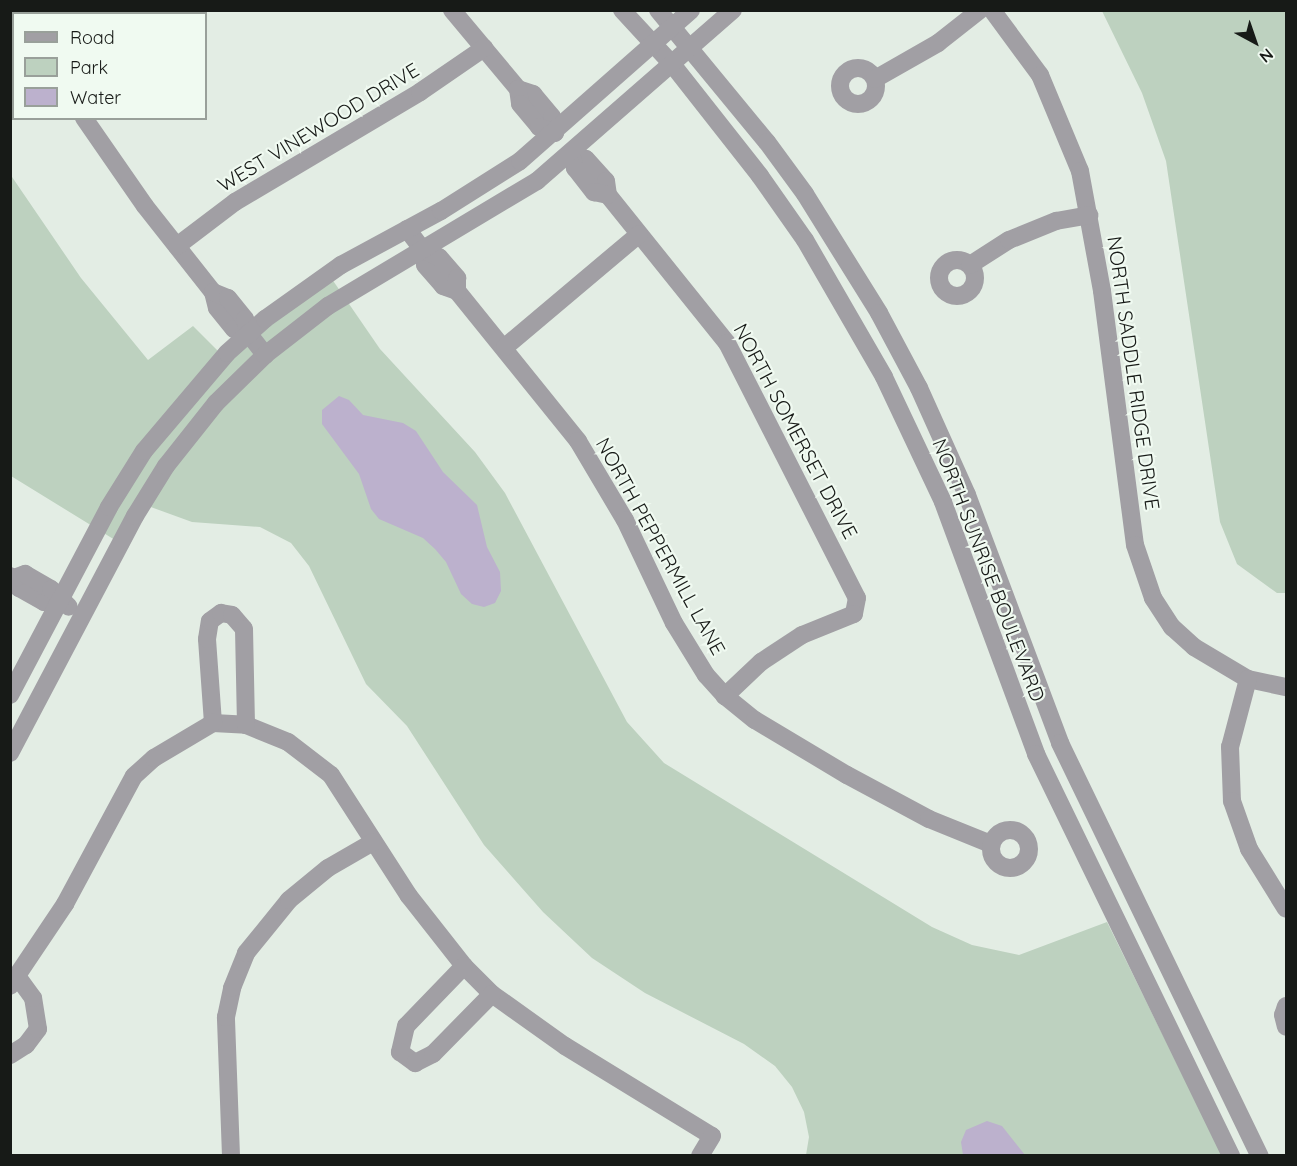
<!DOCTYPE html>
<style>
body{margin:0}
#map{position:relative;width:1297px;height:1166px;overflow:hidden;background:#e3ede4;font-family:Quicksand,sans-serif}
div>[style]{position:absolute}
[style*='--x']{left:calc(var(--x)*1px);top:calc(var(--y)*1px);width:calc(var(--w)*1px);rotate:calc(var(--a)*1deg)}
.green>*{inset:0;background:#bdd1bf}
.water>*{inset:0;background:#bcb1cd}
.minor>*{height:18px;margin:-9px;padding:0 9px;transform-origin:9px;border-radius:9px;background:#a19fa4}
.minor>.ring{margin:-9px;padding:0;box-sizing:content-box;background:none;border:18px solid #a19fa4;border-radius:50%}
span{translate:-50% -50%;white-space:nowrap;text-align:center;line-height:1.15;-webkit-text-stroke:4.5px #f0faf1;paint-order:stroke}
.street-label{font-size:20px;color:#171a17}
.frame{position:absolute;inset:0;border:12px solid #171a17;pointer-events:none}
.legend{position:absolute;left:12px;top:12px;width:195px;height:108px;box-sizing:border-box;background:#f0faf1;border:2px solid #99a09a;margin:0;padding:8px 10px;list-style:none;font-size:18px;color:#171a17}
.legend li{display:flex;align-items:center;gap:12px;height:30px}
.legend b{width:30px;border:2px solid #99a09a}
.north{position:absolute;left:1225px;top:12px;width:60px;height:60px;-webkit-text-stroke:4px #f0faf1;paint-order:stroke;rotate:140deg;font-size:16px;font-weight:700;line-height:24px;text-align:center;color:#171a17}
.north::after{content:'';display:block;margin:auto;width:21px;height:27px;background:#171a17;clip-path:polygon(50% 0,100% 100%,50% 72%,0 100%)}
</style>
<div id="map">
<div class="green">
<div style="clip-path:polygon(1102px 11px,1286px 11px,1286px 593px,1277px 593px,1237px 564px,1220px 522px,1166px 161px,1142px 93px)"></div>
<div style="clip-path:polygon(10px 174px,81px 278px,148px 360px,193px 326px,218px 351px,325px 269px,380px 349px,475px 452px,505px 493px,627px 722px,664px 763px,932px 927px,972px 945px,1019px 955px,1107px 922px,1222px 1155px,806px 1155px,809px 1137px,804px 1112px,792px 1087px,775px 1066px,744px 1044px,645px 993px,592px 958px,543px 912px,484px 845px,407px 726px,366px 684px,309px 566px,291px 543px,260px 527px,192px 522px,148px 506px,128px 548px,11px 476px)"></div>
</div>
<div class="water">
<div style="clip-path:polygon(339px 396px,349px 400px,363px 415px,403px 423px,416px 431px,443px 472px,477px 505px,487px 547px,500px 572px,501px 591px,495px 603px,484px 607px,472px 604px,461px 594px,446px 562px,435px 549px,423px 538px,379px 519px,371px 509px,359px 474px,322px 424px,322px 410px)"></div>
<div style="clip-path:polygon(987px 1121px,1002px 1126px,1025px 1155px,963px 1155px,961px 1142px,966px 1130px)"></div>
</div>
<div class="minor">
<div style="--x:45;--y:10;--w:4;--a:90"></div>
<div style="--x:452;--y:10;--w:103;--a:50.1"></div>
<div style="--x:518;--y:89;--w:16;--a:18"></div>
<div style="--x:533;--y:94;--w:30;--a:50"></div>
<div style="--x:552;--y:117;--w:16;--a:79"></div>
<div style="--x:622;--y:10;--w:74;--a:47.2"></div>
<div style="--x:672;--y:64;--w:142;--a:51.8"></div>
<div style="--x:760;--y:176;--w:78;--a:54.9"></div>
<div style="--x:805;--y:240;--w:158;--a:60"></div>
<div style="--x:884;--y:377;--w:138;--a:64.7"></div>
<div style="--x:943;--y:502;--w:269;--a:69.7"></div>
<div style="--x:1036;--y:754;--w:447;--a:64.1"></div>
<div style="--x:658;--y:10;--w:171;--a:50.5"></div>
<div style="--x:767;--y:142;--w:64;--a:53.8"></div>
<div style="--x:805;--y:194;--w:140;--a:58.1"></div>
<div style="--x:879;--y:313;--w:85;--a:61.9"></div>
<div style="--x:919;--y:388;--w:117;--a:65.8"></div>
<div style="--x:967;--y:495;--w:265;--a:69.4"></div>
<div style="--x:1060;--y:743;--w:459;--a:64.2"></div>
<div style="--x:992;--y:10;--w:81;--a:53.6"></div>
<div style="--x:1040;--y:75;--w:104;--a:67.4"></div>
<div style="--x:1080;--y:171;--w:122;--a:79.6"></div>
<div style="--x:1102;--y:291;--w:256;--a:82.6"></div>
<div style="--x:1135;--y:545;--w:56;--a:71.2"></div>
<div style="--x:1153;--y:598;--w:35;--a:57"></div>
<div style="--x:1172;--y:627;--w:30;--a:42"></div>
<div style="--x:1194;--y:647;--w:63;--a:30.7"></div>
<div style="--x:1248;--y:679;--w:39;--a:12"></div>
<div class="ring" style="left:840px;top:68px;width:18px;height:18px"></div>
<div style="--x:875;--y:79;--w:73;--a:-29.7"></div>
<div style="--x:938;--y:43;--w:53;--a:-38.2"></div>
<div style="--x:518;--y:89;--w:15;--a:82"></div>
<div style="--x:520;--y:104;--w:30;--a:50"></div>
<div style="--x:539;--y:127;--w:17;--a:21"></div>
<div style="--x:84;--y:118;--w:107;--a:55.3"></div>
<div style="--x:145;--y:206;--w:110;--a:51.7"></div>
<div style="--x:213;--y:292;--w:16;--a:76"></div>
<div style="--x:217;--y:308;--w:27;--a:51"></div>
<div style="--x:234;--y:329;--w:15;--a:16"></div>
<div style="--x:571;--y:153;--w:16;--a:22"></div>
<div style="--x:586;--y:159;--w:30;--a:48"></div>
<div style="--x:606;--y:181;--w:14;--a:82"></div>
<div style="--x:608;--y:195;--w:190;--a:51.2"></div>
<div style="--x:727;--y:343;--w:286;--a:63"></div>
<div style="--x:857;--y:598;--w:16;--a:101"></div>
<div style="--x:854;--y:614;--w:56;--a:158"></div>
<div style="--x:802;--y:635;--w:49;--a:146.6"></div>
<div style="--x:761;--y:662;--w:50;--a:136.6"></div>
<div style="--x:571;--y:153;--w:16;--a:75"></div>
<div style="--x:575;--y:168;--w:31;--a:52"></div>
<div style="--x:594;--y:192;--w:14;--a:12"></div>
<div style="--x:407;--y:229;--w:26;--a:53"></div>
<div style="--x:423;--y:250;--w:15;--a:82"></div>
<div style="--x:425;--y:265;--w:28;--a:49"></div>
<div style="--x:443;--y:286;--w:15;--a:20"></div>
<div style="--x:457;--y:291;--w:193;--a:51.1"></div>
<div style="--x:578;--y:441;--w:92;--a:59.3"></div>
<div style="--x:625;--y:520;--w:114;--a:64.6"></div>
<div style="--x:674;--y:623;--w:61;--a:58.4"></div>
<div style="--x:706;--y:675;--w:28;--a:48"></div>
<div style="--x:725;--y:696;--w:38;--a:39"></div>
<div style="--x:755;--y:720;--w:107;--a:30.9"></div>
<div style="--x:847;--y:775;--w:93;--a:28.2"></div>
<div style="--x:929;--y:819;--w:67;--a:22"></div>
<div style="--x:177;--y:246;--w:73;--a:-37.2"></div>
<div style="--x:235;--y:202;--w:215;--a:-30.7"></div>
<div style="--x:420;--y:92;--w:78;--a:-34.5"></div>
<div style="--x:423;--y:250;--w:17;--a:24"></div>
<div style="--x:439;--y:257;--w:28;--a:49"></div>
<div style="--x:457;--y:278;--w:13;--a:90"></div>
<div class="ring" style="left:939px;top:260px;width:18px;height:18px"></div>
<div style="--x:970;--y:265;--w:46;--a:-32.7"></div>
<div style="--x:1009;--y:240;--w:51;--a:-22"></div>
<div style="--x:1056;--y:221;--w:34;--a:-10"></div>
<div style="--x:213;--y:292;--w:16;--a:22"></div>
<div style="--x:228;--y:298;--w:27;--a:51"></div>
<div style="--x:245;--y:319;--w:14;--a:78"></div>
<div style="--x:248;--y:333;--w:28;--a:52"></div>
<div style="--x:505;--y:347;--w:175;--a:-40.1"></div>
<div style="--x:10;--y:576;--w:15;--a:53"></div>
<div style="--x:19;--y:588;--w:29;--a:29"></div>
<div style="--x:44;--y:602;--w:15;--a:-4"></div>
<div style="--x:14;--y:578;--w:12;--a:-20"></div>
<div style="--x:25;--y:574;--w:30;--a:30"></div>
<div style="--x:51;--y:589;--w:25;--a:45"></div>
<div style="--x:1248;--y:679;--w:70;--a:104.8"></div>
<div style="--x:1230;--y:747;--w:54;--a:87.9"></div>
<div style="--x:1232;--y:801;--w:51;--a:70.5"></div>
<div style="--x:1249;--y:849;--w:70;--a:58.3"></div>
<div style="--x:10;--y:695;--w:212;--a:-62.2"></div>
<div style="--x:109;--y:507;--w:66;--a:-58"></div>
<div style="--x:144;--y:451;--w:128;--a:-49.7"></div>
<div style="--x:227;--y:353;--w:51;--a:-41.8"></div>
<div style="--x:265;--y:319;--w:93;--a:-35.4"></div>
<div style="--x:341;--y:265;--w:114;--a:-28.4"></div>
<div style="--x:441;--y:211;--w:93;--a:-32.3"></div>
<div style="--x:520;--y:161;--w:228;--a:-41.4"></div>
<div style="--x:213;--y:723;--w:33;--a:3"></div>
<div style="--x:246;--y:725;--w:45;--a:22"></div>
<div style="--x:288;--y:742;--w:54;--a:37.5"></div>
<div style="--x:331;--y:775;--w:144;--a:57.2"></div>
<div style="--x:409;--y:896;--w:89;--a:51.8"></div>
<div style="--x:464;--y:966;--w:40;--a:45"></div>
<div style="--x:492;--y:994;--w:90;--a:35.5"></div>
<div style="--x:565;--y:1046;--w:172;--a:31.5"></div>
<div style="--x:712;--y:1136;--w:23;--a:121"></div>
<div style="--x:213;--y:723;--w:84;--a:-94.1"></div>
<div style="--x:207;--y:639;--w:18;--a:-81"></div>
<div style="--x:210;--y:621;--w:14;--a:-36"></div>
<div style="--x:221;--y:613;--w:11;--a:10"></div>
<div style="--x:232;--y:615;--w:18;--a:49"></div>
<div style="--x:244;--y:629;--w:96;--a:88.8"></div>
<div style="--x:10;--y:753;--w:268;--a:-62.2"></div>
<div style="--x:135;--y:516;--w:59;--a:-58.2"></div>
<div style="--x:166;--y:466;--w:80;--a:-51.6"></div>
<div style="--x:216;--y:403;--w:69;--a:-44.4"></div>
<div style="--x:265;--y:355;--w:80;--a:-37.9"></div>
<div style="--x:328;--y:306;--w:244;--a:-30.9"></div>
<div style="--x:537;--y:181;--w:260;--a:-41.1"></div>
<div class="ring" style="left:991px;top:830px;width:20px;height:20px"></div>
<div style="--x:464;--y:966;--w:83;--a:134"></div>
<div style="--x:406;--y:1026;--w:27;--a:103"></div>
<div style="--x:400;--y:1052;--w:19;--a:36"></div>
<div style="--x:415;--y:1063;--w:20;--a:-27"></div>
<div style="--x:433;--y:1054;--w:84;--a:-45.5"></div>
<div style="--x:10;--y:986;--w:99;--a:-56.1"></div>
<div style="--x:65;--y:904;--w:145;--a:-61.7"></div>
<div style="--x:134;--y:776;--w:27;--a:-42"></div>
<div style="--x:154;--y:758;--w:69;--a:-30.7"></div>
<div style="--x:1286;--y:1006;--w:9;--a:108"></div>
<div style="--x:1283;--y:1015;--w:12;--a:76"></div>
<div style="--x:10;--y:1055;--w:19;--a:-32"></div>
<div style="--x:26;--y:1045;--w:20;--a:-53"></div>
<div style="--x:38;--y:1029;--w:31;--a:-99"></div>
<div style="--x:33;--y:998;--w:26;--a:-126"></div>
<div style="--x:231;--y:1156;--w:139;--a:-92.1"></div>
<div style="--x:226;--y:1017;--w:30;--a:-78"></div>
<div style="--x:232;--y:988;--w:38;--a:-68"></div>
<div style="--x:246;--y:953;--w:68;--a:-50.9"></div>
<div style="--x:289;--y:900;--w:50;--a:-39.4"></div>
<div style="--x:328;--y:868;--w:52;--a:-30"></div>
</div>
<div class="street-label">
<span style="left:318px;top:127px;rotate:-31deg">WEST VINEWOOD DRIVE</span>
<span style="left:1134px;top:373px;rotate:82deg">NORTH SADDLE RIDGE DRIVE</span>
<span style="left:796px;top:431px;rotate:62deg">NORTH SOMERSET DRIVE</span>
<span style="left:661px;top:546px;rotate:61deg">NORTH PEPPERMILL LANE</span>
<span style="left:989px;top:570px;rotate:69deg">NORTH SUNRISE BOULEVARD</span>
</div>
<div class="frame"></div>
<ul class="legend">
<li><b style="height:8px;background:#a19fa4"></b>Road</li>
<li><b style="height:16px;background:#bdd1bf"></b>Park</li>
<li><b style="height:16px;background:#bcb1cd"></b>Water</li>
</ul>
<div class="north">N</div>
</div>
